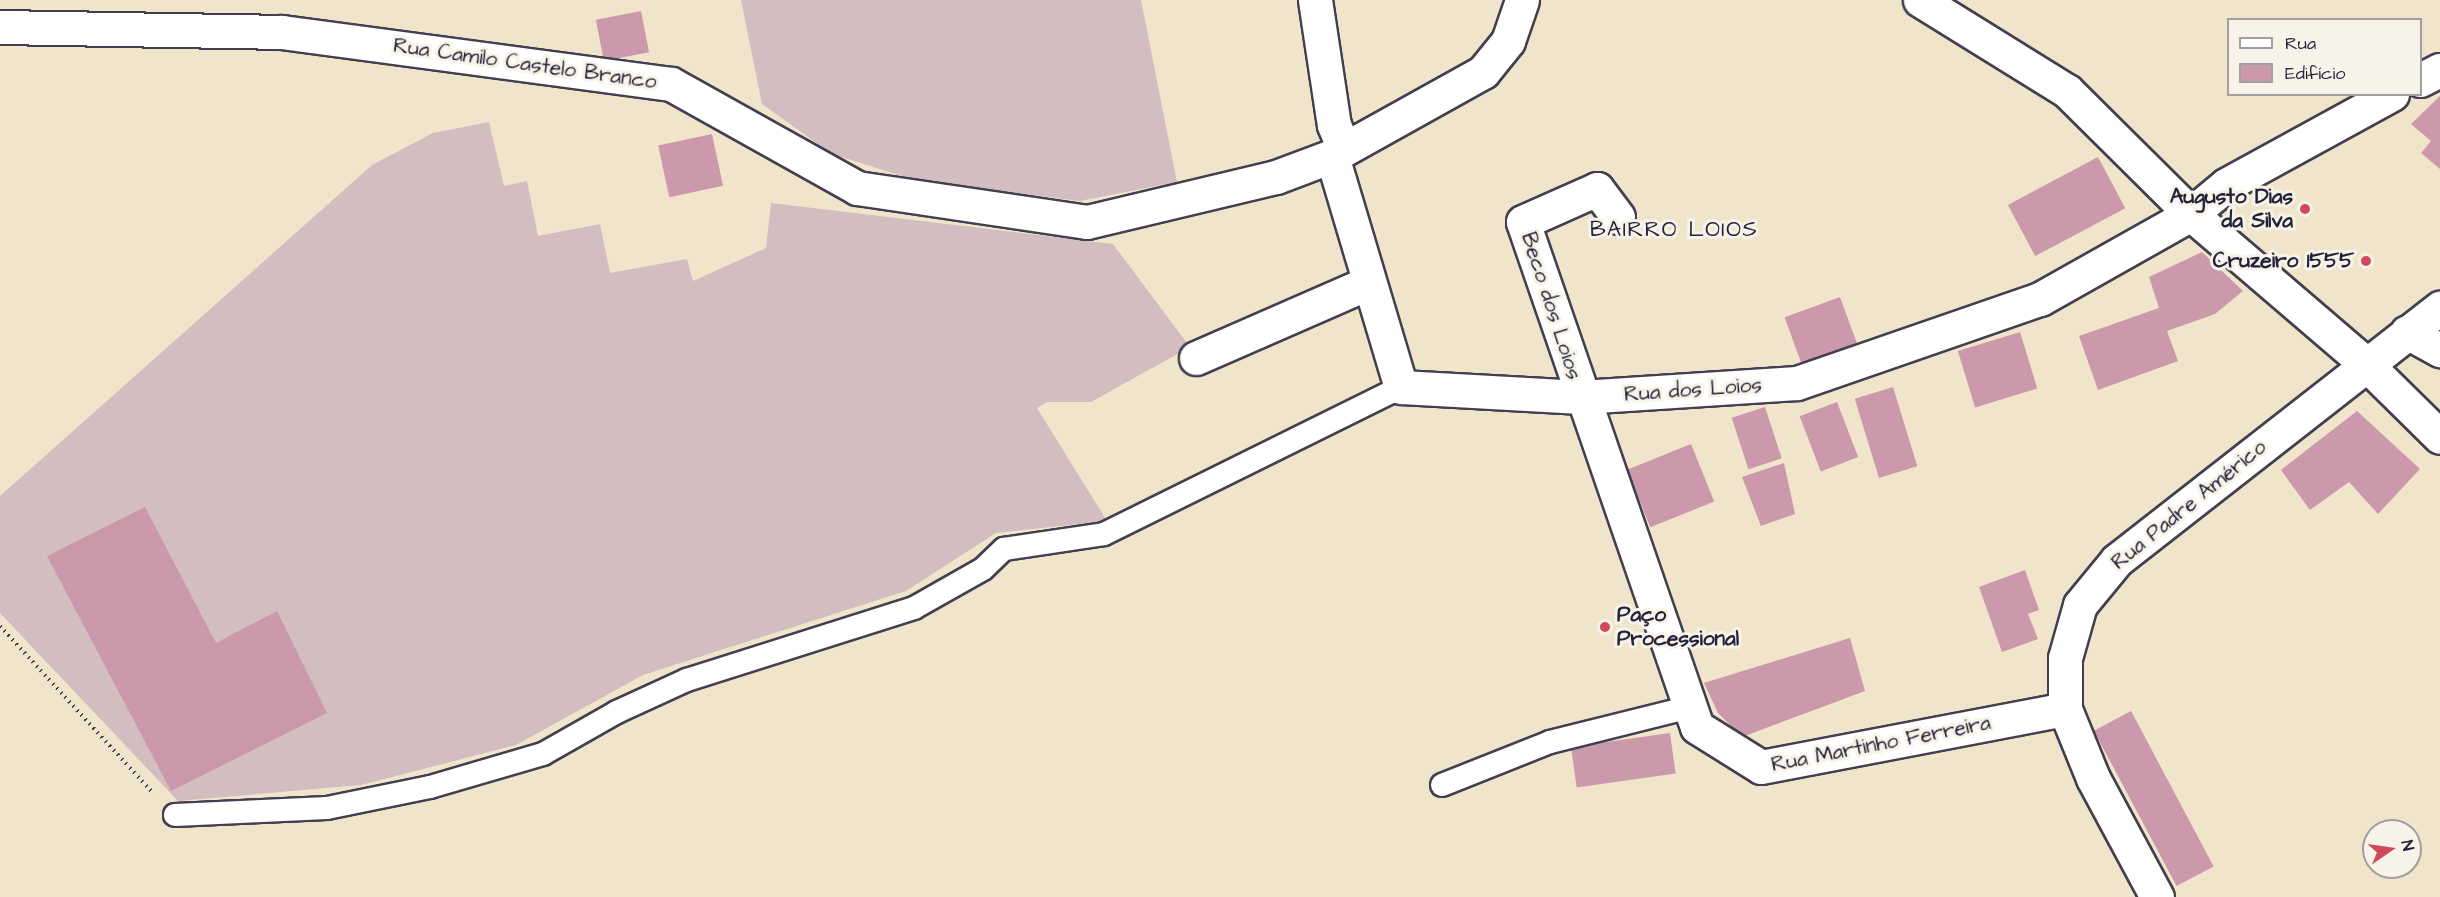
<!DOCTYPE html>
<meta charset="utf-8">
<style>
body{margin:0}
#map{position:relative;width:2440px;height:897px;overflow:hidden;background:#f0e5ca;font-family:"Architects Daughter",sans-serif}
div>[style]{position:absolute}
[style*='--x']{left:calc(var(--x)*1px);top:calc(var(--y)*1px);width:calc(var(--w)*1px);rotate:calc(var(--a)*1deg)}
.industrial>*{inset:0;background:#d2bec1}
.building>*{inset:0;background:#cc98ac;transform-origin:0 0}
.path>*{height:4px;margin-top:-2px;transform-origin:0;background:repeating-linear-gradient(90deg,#413f50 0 1.5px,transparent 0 6px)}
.roads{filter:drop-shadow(2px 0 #413f50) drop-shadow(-2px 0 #413f50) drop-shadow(0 2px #413f50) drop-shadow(0 -2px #413f50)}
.service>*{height:22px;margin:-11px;padding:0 11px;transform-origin:11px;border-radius:11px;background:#fff}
.minor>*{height:33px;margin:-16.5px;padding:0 16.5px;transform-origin:16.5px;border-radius:16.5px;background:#fff}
.dots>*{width:16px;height:16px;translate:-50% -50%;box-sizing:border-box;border:3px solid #f7f3e8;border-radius:50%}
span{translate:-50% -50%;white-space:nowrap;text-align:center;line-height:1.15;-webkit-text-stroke:6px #f7f3e8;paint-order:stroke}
.street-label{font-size:21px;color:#22223b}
.poi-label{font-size:21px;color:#22223b;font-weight:700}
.right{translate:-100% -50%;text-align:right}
.left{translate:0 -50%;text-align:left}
.neighbourhood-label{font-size:22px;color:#22223b;letter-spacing:1.5px}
.legend{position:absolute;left:2227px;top:18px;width:195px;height:78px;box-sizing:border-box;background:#f7f3e8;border:2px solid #a29fa3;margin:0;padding:8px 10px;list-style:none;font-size:18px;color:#22223b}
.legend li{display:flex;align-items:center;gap:12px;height:30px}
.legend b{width:30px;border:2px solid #a29fa3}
.north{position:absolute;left:2362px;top:819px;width:60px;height:60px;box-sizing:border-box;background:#f7f3e8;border:2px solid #a29fa3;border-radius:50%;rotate:77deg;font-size:16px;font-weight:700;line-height:24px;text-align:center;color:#22223b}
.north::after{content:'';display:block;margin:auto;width:21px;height:27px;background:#d1495b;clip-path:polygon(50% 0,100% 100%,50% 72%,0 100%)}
</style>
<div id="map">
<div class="industrial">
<div style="clip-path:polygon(741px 0,1141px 0,1177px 182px,1080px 201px,918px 181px,832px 154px,762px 104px)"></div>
<div style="clip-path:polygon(489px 122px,504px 186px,527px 181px,538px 236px,600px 224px,610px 273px,687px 259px,693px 281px,766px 248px,771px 203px,1113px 244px,1190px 347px,1091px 402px,1047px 402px,1037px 408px,1107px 521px,996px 533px,906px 591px,643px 675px,516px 745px,361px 785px,178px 801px,0 613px,0 496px,372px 165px,433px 133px)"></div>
</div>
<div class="building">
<div style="left:641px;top:11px;width:42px;height:46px;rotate:79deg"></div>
<div style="clip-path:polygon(2440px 96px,2440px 169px,2421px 153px,2431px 141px,2411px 124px)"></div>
<div style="left:712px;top:134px;width:53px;height:55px;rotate:78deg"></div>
<div style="left:2098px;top:157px;width:58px;height:102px;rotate:62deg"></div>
<div style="clip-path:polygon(2202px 252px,2243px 291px,2215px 314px,2167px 331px,2178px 361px,2098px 390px,2079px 336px,2159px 308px,2149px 277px)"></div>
<div style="left:1840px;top:297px;width:53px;height:59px;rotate:70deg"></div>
<div style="left:2020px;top:332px;width:59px;height:65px;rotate:73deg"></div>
<div style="left:1893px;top:387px;width:83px;height:40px;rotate:73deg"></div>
<div style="left:1837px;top:402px;width:59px;height:40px;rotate:69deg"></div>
<div style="left:1765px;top:407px;width:54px;height:35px;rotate:72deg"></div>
<div style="clip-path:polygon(2357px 411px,2420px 469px,2378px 514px,2349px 482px,2310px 510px,2281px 470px)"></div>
<div style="left:1691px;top:444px;width:62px;height:69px;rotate:68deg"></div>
<div style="clip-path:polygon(1784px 463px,1795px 514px,1761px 526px,1742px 477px)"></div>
<div style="clip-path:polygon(145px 507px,216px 643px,277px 611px,327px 713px,171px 791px,47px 556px)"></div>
<div style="clip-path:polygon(2025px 570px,2039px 610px,2028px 614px,2038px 639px,2002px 652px,1979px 587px)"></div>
<div style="clip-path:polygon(1850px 638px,1865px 691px,1742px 737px,1718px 713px,1704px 683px)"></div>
<div style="left:2131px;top:711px;width:176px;height:42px;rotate:62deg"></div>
<div style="left:1670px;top:733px;width:41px;height:100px;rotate:82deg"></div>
</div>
<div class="path">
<div style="--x:0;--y:626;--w:228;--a:47.5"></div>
</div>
<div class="roads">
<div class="service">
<div style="--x:1442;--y:785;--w:116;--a:-21.7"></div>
<div style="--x:1550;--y:742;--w:144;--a:-14"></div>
<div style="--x:175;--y:815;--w:152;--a:-2.6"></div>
<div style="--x:327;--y:808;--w:105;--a:-11.5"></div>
<div style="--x:430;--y:787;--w:118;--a:-16.3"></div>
<div style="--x:543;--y:754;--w:85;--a:-29.6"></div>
<div style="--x:617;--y:712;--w:77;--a:-24.6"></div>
<div style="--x:687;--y:680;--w:238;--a:-17.6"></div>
<div style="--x:914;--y:608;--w:79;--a:-29.5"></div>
<div style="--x:983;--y:569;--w:29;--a:-44"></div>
<div style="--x:1004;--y:549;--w:101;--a:-8.5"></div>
<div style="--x:1104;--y:534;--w:331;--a:-26.3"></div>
</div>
<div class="minor">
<div style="--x:1315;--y:0;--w:126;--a:81.4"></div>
<div style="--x:1334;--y:125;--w:25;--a:67"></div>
<div style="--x:0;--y:27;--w:282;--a:1"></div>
<div style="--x:282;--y:32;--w:392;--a:7.6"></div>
<div style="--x:671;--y:84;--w:213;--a:29.2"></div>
<div style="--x:857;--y:188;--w:232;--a:8.4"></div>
<div style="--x:1087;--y:222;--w:194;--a:-13.4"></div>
<div style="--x:1276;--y:177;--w:60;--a:-20.6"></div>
<div style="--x:1332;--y:156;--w:173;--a:-29.1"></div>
<div style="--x:1483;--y:72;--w:40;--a:-51"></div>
<div style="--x:1508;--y:41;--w:43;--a:-71.1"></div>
<div style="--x:2420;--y:80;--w:22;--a:-27"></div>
<div style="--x:2392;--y:94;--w:189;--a:151.3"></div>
<div style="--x:2226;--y:185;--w:45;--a:140.4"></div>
<div style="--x:2191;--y:214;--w:229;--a:40.6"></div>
<div style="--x:2365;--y:363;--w:105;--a:44.6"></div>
<div style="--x:1332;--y:156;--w:241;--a:73.4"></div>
<div style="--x:1401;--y:387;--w:180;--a:3.2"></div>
<div style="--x:1581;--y:397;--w:216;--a:-3.7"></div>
<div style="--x:1797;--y:383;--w:257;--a:-19.1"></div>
<div style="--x:2040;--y:299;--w:173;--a:-29.4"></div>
<div style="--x:2191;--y:214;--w:175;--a:-135.2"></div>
<div style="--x:2067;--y:91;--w:173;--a:-148.2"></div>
<div style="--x:1618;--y:217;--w:35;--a:-127"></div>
<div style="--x:1597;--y:189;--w:81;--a:156"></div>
<div style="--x:1523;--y:222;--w:534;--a:70.99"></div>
<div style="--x:1697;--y:727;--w:75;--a:32"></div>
<div style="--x:1761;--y:767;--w:309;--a:-10.8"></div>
<div style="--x:2407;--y:332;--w:38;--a:29"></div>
<div style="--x:1196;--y:358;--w:188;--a:-23.6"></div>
<div style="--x:2157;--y:897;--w:135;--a:-118.3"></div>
<div style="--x:2093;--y:778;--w:74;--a:-112.1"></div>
<div style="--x:2065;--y:709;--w:51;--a:-90"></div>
<div style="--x:2065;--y:658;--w:55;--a:-74.2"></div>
<div style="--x:2080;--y:605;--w:58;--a:-50.6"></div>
<div style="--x:2117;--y:560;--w:410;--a:-38"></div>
</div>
</div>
<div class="dots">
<div style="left:2305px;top:209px;background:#d1495b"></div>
<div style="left:2366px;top:261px;background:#d1495b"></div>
<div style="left:1605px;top:627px;background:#d1495b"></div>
</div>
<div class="street-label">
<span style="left:525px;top:64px;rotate:8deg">Rua Camilo Castelo Branco</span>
<span style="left:1551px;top:306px;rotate:72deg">Beco dos Loios</span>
<span style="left:1693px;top:390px;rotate:-4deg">Rua dos Loios</span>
<span style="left:2189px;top:505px;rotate:-39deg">Rua Padre Américo</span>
<span style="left:1881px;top:744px;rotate:-11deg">Rua Martinho Ferreira</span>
</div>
<div class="poi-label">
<span class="right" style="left:2293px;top:209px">Augusto Dias<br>da Silva</span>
<span class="right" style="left:2354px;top:261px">Cruzeiro 1555</span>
<span class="left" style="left:1617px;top:627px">Paço<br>Processional</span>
</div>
<div class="neighbourhood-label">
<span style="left:1674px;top:230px">BAIRRO LOIOS</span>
</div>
<ul class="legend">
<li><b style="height:8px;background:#fff"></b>Rua</li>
<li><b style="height:16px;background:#cc98ac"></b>Edifício</li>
</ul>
<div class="north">N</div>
</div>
